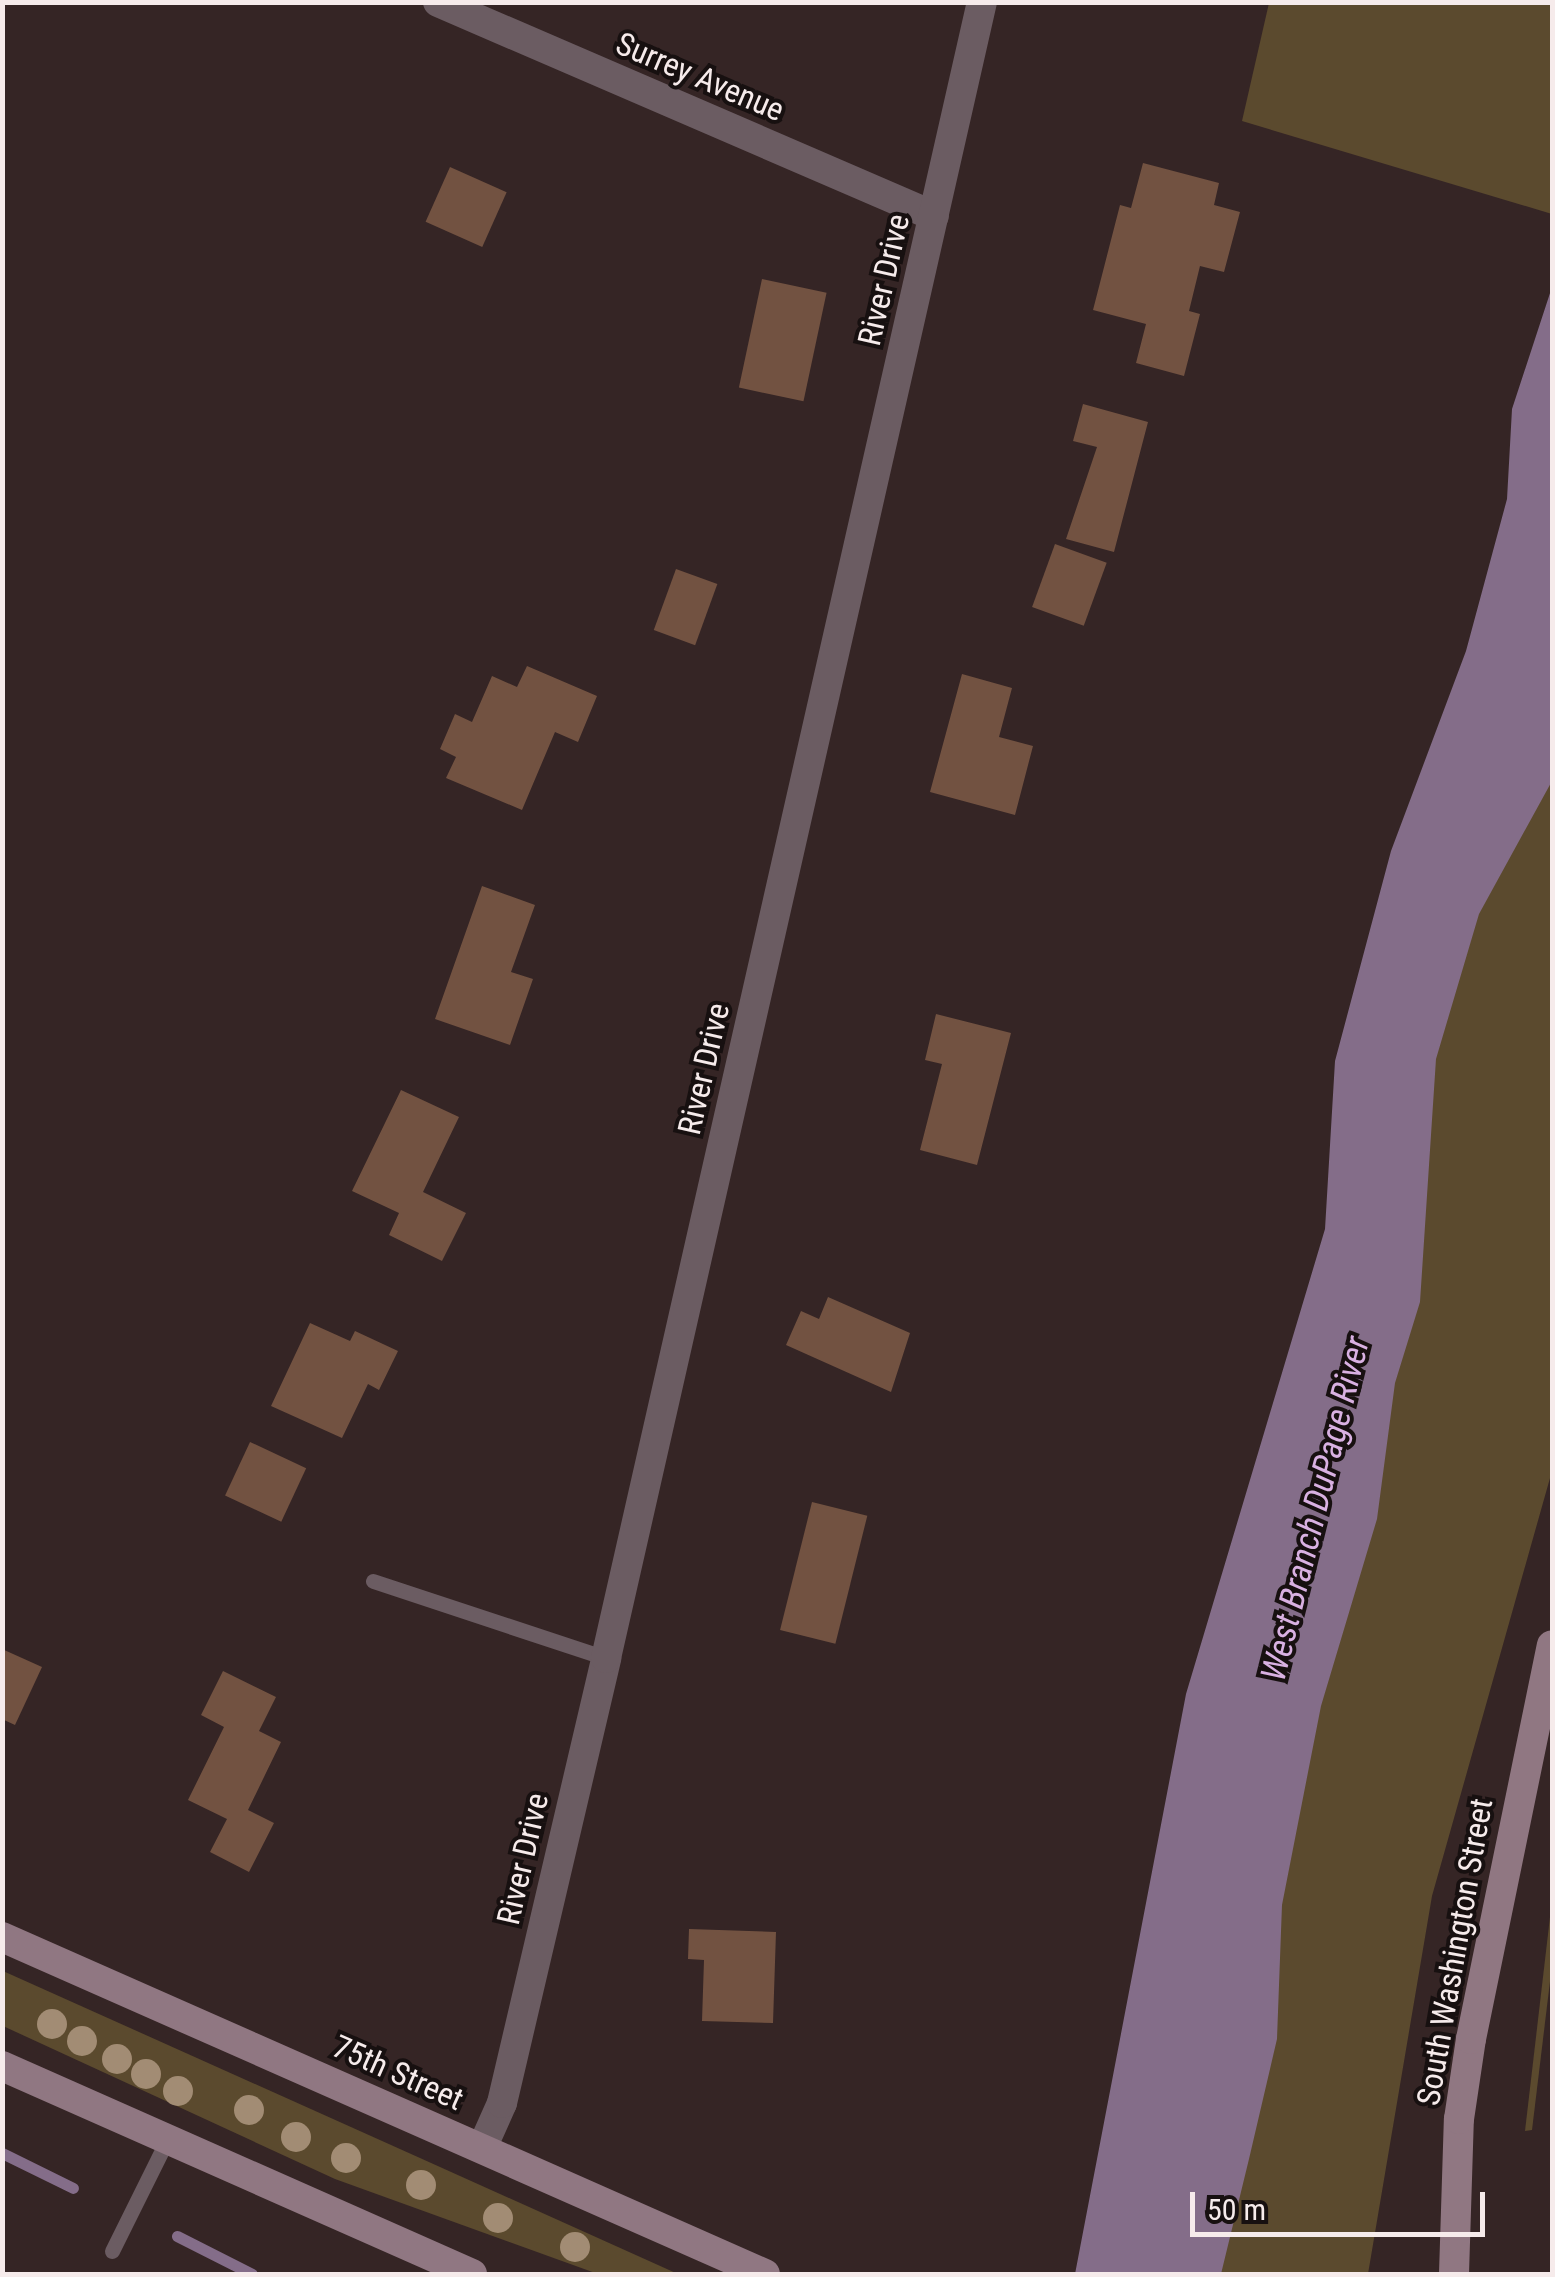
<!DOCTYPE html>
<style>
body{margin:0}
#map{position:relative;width:1555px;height:2277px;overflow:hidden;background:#352525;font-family:"Roboto Condensed",sans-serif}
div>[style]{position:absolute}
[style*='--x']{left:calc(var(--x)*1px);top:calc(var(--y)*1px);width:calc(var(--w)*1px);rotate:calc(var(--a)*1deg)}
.green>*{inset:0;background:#5b4a2e}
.water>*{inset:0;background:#846d89}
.stream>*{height:11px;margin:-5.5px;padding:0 5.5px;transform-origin:5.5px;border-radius:5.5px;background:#846d89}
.building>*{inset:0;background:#725241;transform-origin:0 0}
.lane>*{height:15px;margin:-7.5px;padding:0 7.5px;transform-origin:7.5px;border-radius:7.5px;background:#6b5c62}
.street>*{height:30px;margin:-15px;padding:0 15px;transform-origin:15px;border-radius:15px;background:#6b5c62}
.secondary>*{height:30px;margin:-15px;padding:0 15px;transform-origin:15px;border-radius:15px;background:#907782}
.trees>*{width:30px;height:30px;margin:-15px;border-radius:50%;background:#a28c74}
span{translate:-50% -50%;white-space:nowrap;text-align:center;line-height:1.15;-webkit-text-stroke:8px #171010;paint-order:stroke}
.street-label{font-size:32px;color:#f6ebeb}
.water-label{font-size:35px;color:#d9b1e2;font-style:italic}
.frame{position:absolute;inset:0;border:5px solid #f6ebeb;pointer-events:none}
.scale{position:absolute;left:1190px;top:2192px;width:295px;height:45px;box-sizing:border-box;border:5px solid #f6ebeb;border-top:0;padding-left:12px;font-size:30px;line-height:35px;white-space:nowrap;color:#f6ebeb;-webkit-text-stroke:8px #171010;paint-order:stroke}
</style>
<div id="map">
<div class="green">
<div style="clip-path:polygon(1269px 3px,1552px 3px,1552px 214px,1242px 121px)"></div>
<div style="clip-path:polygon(1552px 580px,1552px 1471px,1432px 1896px,1368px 2274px,1142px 2274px,1160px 2130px)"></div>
<div style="clip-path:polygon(1552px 1900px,1552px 1965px,1532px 2130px,1525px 2131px)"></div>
<div style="clip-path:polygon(3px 1971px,420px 2158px,678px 2274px,598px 2274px,335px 2179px,3px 2026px)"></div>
</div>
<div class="water">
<div style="clip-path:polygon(1552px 287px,1552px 781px,1479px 914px,1436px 1059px,1420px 1302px,1395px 1383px,1377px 1519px,1321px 1706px,1282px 1905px,1277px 2039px,1249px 2159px,1221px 2274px,1075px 2274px,1186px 1694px,1325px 1229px,1335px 1061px,1391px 851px,1466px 651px,1507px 499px,1512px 409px)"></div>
</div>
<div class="stream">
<div style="--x:2;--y:2153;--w:79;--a:26.2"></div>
<div style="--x:177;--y:2236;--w:84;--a:26.9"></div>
</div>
<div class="building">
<div style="clip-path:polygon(1143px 163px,1219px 183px,1214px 205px,1240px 212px,1224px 272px,1200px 266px,1189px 311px,1200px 314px,1184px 376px,1136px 363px,1146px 324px,1093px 310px,1120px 205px,1131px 208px)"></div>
<div style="left:450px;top:167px;width:62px;height:60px;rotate:24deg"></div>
<div style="left:762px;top:279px;width:66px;height:111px;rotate:12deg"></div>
<div style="clip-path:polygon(1083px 404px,1148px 422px,1114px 552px,1066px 539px,1097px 447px,1073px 441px)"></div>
<div style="left:1055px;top:544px;width:55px;height:67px;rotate:20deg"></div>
<div style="left:676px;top:569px;width:44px;height:65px;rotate:20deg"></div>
<div style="clip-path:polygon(527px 666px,597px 696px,578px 742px,555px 732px,522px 810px,446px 778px,456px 757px,440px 749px,455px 714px,472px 722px,492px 676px,517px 687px)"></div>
<div style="clip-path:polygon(962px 674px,1012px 688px,999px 737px,1033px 746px,1015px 815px,930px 792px)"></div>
<div style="clip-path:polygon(482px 886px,535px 905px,511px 972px,533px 979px,510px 1045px,435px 1019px)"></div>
<div style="clip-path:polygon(936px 1014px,1011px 1033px,977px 1165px,920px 1150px,942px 1064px,925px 1060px)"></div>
<div style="clip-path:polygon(401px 1090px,459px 1117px,423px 1192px,466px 1213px,442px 1261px,389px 1235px,399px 1213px,352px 1191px)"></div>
<div style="clip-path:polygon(828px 1297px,910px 1333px,891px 1392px,786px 1345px,801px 1311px,819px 1319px)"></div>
<div style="clip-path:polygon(310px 1323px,350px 1341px,355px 1331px,398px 1351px,379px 1390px,368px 1384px,342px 1438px,271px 1406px)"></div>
<div style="left:250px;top:1442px;width:62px;height:59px;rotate:25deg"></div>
<div style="left:812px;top:1502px;width:57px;height:132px;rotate:14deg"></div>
<div style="clip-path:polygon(2px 1649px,42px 1667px,15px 1725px,2px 1719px)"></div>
<div style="clip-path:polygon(223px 1671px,276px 1697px,259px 1731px,281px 1742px,248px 1810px,274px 1823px,249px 1872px,210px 1852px,227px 1819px,188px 1800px,224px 1727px,201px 1715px)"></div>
<div style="clip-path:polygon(689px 1929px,776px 1932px,773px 2023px,702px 2021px,704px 1960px,688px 1959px)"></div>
</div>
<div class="lane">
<div style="--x:373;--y:1581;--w:245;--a:18.3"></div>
<div style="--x:112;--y:2251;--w:124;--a:-63.6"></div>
</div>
<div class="street">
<div style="--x:438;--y:2;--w:540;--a:23.34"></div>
<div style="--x:482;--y:2148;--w:49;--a:-66"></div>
<div style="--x:502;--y:2103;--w:457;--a:-76.8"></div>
<div style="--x:606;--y:1658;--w:1698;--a:-77.21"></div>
</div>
<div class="secondary">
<div style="--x:2;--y:1937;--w:834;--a:23.83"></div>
<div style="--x:2;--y:2066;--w:514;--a:23.87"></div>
<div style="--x:1454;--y:2274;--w:155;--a:-88.2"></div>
<div style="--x:1459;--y:2119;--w:81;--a:-81.5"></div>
<div style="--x:1471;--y:2039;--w:402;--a:-78.4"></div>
</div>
<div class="trees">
<div style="left:52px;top:2024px"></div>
<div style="left:82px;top:2041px"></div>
<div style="left:117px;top:2059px"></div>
<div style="left:146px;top:2074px"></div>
<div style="left:178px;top:2091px"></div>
<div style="left:249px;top:2110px"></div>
<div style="left:296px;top:2137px"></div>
<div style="left:346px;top:2158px"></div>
<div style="left:421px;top:2185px"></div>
<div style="left:498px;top:2218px"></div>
<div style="left:575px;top:2247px"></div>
</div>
<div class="street-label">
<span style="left:700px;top:77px;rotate:23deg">Surrey Avenue</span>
<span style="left:884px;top:280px;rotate:-77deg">River Drive</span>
<span style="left:704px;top:1069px;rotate:-77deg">River Drive</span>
<span style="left:523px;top:1859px;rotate:-77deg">River Drive</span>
<span style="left:1455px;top:1952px;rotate:-80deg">South Washington Street</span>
<span style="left:398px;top:2073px;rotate:24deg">75th Street</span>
</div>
<div class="water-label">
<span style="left:1316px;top:1509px;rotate:-76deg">West Branch DuPage River</span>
</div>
<div class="frame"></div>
<div class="scale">50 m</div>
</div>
